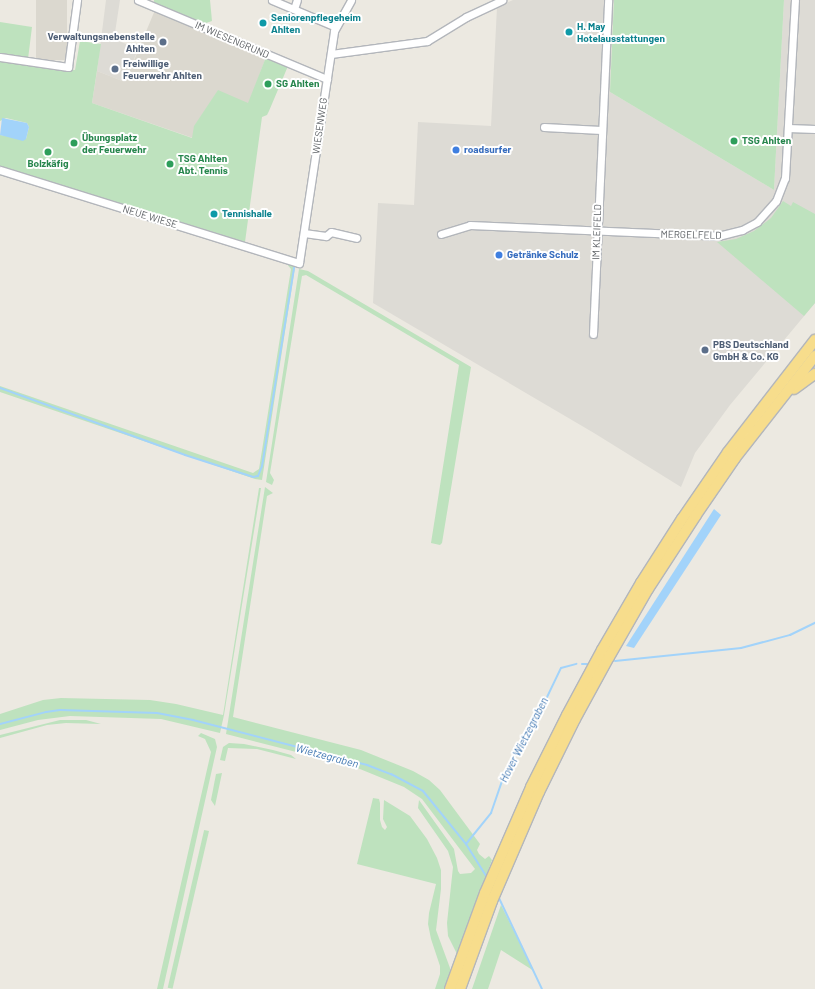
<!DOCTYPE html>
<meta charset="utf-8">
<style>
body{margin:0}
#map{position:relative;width:815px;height:989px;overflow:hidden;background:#ece9e1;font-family:Barlow,sans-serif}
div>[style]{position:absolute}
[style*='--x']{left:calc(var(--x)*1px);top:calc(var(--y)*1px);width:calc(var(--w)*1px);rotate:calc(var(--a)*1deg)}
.industrial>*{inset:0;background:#dddbd5}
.education>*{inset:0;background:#dbd8cf;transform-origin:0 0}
.green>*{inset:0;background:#bee2be;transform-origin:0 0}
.water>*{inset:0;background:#a2d3fa}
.stream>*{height:2px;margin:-1px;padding:0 1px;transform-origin:1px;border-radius:1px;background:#a2d3fa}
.roads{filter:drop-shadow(1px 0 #b3b6bb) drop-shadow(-1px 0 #b3b6bb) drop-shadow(0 1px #b3b6bb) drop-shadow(0 -1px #b3b6bb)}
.minor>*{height:7px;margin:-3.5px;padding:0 3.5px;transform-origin:3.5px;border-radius:3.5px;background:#fff}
.highway>*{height:10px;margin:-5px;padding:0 5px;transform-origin:5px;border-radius:5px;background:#f7dd8c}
.dots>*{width:11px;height:11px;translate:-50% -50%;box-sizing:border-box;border:2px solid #fff;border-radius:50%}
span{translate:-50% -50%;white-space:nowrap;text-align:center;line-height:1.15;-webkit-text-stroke:4px #fff;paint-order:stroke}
.culture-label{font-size:10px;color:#0d838f;font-weight:700}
.left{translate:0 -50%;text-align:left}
.service-label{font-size:10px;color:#4e5e75;font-weight:700}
.right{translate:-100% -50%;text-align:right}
.street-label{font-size:10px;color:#595d61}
.leisure-label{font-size:10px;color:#27864d;font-weight:700}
.shop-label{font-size:10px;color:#366cbe;font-weight:700}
.water-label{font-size:11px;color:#4379b3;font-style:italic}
</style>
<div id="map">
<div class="industrial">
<div style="clip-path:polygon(106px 0,120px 0,114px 39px,138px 49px,125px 82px,97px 71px)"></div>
<div style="clip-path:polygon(513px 0,614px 0,610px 92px,774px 190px,784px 0,815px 0,815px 303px,730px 405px,695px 453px,681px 487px,594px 433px,373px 303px,378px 203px,414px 205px,418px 122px,491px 126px,497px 7px)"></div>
</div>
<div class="education">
<div style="left:36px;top:0;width:31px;height:60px"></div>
<div style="clip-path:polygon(155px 10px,266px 57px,249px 103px,193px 138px,92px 103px,97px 71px,125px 82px)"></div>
</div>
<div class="green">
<div style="clip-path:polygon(154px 0,210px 0,212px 21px,203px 24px,154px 3px)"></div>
<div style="clip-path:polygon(614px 0,784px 0,774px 190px,610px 92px)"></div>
<div style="clip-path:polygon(0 22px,32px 27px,28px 59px,0 54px)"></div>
<div style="clip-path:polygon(80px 41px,101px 44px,92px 103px,192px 138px,194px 126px,218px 90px,248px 103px,266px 57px,288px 66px,269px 111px,267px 115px,262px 117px,245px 242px,0 166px,0 135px,26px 139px,29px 127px,27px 123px,6px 118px,0 121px,0 124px,0 60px,75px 70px)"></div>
<div style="clip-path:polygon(0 173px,287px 262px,295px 267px,262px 480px,255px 479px,0 392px,0 386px,253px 473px,259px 469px,291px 269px,286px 263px,0 175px)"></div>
<div style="clip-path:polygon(783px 201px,791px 206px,793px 202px,815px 214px,815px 303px,804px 316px,717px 242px,736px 239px,754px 231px,771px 218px)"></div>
<div style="clip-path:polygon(299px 269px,308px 271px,471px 367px,442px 543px,440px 545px,431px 543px,459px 365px,306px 275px,302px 276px,270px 473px,274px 480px,272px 485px,266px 482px)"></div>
<div style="clip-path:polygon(265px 487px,273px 493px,267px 496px,233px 717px,361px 750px,413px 771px,429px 780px,440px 790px,480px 844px,477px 850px,479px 854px,485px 859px,489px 856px,492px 860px,457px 954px,448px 936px,447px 923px,453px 867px,448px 851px,418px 808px,419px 800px,454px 849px,458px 871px,460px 874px,471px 873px,475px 869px,422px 799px,404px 787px,355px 767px,226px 734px)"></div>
<div style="clip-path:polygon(259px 488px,261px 488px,224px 715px,220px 733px,161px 719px,70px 716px,38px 720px,0 730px,0 714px,43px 700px,61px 698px,150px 700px,176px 704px,223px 715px)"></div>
<div style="clip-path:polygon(60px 720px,86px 720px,101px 724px,66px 723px,47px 725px,0 738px,0 735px)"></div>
<div style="clip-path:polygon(201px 733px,215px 739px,217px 747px,163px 989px,157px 989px,211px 752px,205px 739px,198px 736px)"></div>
<div style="clip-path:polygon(229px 743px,244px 744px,273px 750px,291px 755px,296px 759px,257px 749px,228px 748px,225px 761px,220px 760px,223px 747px)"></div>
<div style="clip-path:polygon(222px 773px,215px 806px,211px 800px,216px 774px)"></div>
<div style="clip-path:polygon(373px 798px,379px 799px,380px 803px,380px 820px,382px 827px,385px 830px,387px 827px,383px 819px,384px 800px,410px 816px,427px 839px,437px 858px,441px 870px,441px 889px,436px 930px,450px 968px,450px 974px,445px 989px,435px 989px,440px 974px,440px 966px,431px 939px,428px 924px,429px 913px,436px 884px,357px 864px)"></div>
<div style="left:209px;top:831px;width:162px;height:5px;rotate:103deg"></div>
<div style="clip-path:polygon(501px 905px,534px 971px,501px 950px,488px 989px,472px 989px)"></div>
</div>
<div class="water">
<div style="clip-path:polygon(2px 118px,27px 123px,29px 127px,26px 139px,23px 141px,0 135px)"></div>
<div style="clip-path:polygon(714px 509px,721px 515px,634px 648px,626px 646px)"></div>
</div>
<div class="stream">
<div style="--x:0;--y:388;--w:197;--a:19.9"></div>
<div style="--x:185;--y:455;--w:71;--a:17.9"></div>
<div style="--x:253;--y:477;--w:5;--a:-11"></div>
<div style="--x:258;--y:476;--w:11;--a:-68"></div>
<div style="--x:262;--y:466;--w:201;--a:-80.8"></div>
<div style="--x:615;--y:661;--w:127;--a:-5.9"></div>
<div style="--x:741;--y:648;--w:51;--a:-14.9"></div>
<div style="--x:790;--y:635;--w:28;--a:-26"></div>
<div style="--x:582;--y:664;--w:5;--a:0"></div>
<div style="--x:0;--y:724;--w:48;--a:-14.6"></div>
<div style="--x:46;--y:712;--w:14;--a:-8"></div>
<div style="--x:60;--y:710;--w:97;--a:1.8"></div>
<div style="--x:157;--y:713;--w:37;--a:11"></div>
<div style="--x:193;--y:720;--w:180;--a:14.5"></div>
<div style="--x:367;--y:765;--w:26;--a:21"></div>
<div style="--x:391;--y:774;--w:36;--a:28"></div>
<div style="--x:423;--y:791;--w:68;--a:50.9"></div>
<div style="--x:466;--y:844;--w:41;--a:57.8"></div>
<div style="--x:466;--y:844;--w:40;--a:-51"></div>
<div style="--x:491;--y:813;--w:39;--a:-71"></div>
<div style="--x:504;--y:776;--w:30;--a:-64"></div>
<div style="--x:517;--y:749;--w:37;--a:-57"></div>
<div style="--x:537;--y:718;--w:55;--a:-64.4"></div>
<div style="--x:561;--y:668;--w:16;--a:-15"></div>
<div style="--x:498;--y:896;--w:103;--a:64.7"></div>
</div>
<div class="roads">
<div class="minor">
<div style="--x:138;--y:0;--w:205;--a:22.7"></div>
<div style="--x:272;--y:0;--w:69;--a:22.9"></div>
<div style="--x:294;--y:9;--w:9;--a:-72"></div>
<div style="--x:331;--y:54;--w:97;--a:-7.7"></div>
<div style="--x:427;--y:41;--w:46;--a:-31.6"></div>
<div style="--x:466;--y:17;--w:40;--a:-25"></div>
<div style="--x:0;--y:57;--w:69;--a:8.4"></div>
<div style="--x:68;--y:67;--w:68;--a:-82.3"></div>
<div style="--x:544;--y:127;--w:57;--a:3"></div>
<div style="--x:788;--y:128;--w:27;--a:2"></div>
<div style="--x:0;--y:170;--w:313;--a:17.3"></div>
<div style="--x:299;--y:263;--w:235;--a:-81.4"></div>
<div style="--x:334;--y:31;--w:35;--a:-61"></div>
<div style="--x:304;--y:233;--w:22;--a:8"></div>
<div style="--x:326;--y:236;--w:6;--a:-39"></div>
<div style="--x:331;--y:232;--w:26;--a:13"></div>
<div style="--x:441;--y:234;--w:30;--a:-17"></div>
<div style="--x:470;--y:225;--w:248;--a:2.5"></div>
<div style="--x:718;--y:236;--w:25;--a:-14"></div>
<div style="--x:742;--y:230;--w:17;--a:-28"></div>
<div style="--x:757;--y:222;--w:28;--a:-48"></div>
<div style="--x:776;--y:201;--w:25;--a:-69"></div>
<div style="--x:785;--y:178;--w:178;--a:-86.8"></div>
<div style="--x:593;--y:334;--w:334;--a:-87.4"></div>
</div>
<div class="highway">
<div style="--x:794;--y:389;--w:26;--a:-36"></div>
<div style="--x:450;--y:989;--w:102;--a:-70"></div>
<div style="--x:485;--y:893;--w:116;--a:-66.5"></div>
<div style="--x:531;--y:787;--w:80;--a:-63.4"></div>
<div style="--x:567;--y:715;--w:74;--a:-61.7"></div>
<div style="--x:602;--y:650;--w:78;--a:-59.8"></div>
<div style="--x:641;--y:583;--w:76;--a:-57.4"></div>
<div style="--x:682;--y:519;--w:81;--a:-55.5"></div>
<div style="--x:728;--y:452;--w:142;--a:-52.2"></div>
<div style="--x:460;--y:989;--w:94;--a:-70"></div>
<div style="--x:492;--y:901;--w:119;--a:-66.7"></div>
<div style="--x:539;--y:792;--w:81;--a:-63.7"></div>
<div style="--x:575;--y:719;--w:71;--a:-61.3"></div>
<div style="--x:609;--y:657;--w:78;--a:-60.2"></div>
<div style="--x:648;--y:589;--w:88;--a:-57"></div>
<div style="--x:696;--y:515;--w:69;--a:-55.6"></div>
<div style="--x:735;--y:458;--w:130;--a:-51.9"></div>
</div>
</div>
<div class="dots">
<div style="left:263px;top:23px;background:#0f9aa8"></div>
<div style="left:569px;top:32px;background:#0f9aa8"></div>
<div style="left:163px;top:42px;background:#5c6f8a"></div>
<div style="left:115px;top:69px;background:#5c6f8a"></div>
<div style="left:268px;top:84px;background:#2e9e5b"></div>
<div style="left:734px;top:141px;background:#2e9e5b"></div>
<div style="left:74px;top:143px;background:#2e9e5b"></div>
<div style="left:456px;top:150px;background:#3f7fe0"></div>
<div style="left:48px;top:152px;background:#2e9e5b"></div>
<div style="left:170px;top:164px;background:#2e9e5b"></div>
<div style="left:214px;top:214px;background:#0f9aa8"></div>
<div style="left:499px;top:255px;background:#3f7fe0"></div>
<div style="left:705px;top:350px;background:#5c6f8a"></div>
</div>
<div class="culture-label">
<span class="left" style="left:271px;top:23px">Seniorenpflegeheim<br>Ahlten</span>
<span class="left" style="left:577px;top:32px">H. May<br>Hotelausstattungen</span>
<span class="left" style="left:222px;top:214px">Tennishalle</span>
</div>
<div class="service-label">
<span class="right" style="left:155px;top:42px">Verwaltungsnebenstelle<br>Ahlten</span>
<span class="left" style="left:123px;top:69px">Freiwillige<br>Feuerwehr Ahlten</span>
<span class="left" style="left:713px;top:350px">PBS Deutschland<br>GmbH &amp; Co. KG</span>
</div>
<div class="street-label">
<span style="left:232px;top:40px;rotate:23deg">IM WIESENGRUND</span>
<span style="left:320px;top:126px;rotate:-82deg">WIESENWEG</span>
<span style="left:150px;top:217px;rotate:17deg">NEUE WIESE</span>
<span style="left:597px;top:232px;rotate:-88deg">IM KLEIFELD</span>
<span style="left:691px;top:235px;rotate:1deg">MERGELFELD</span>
</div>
<div class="leisure-label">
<span class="left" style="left:276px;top:84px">SG Ahlten</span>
<span class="left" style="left:82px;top:143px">Übungsplatz<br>der Feuerwehr</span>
<span class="left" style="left:742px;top:141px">TSG Ahlten</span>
<span class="left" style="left:178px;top:164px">TSG Ahlten<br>Abt. Tennis</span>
<span style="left:48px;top:164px">Bolzkäfig</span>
</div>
<div class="shop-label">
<span class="left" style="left:464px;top:150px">roadsurfer</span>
<span class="left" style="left:507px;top:255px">Getränke Schulz</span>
</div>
<div class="water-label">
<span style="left:524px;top:740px;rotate:-63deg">Hover Wietzegraben</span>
<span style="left:327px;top:756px;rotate:15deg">Wietzegraben</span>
</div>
</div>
